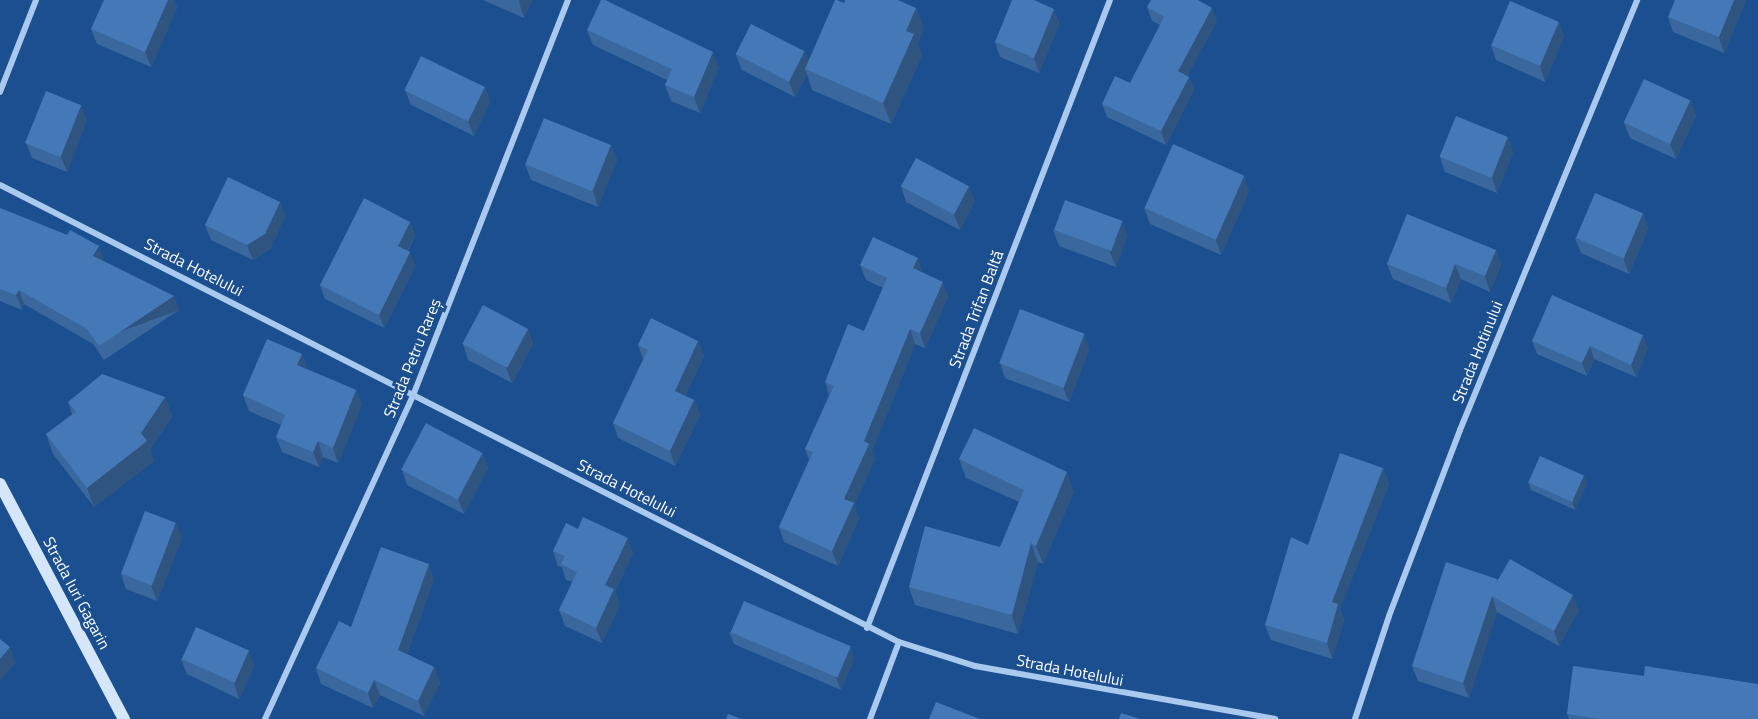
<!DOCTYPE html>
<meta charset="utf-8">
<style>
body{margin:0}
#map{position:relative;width:1758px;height:719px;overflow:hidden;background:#1b4f8f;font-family:"Titillium Web",sans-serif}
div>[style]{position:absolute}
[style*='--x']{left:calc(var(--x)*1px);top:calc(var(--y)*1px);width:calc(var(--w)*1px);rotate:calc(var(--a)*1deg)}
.minor>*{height:6px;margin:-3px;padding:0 3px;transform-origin:3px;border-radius:3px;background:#a9c9ee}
.secondary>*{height:12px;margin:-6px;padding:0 6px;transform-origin:6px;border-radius:6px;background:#d6e6fa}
.wall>*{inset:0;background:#3a679d}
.shaded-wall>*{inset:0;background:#305480;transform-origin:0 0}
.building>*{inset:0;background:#4478b7;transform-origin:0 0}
span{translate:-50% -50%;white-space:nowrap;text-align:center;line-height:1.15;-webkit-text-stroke:6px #1b4f8f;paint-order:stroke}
.street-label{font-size:16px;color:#fff}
</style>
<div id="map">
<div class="minor">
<div style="--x:0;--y:92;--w:99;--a:-68.6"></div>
<div style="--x:0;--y:185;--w:1008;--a:26.95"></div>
<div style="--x:899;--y:642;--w:80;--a:17.5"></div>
<div style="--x:975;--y:666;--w:305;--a:10"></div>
<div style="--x:867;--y:628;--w:673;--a:-68.85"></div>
<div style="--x:265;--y:719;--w:358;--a:-65.4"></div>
<div style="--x:414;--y:393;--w:422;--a:-68.6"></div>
<div style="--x:870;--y:719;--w:82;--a:-69.4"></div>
<div style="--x:1355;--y:719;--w:108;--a:-71.7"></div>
<div style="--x:1389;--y:616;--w:199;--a:-69.1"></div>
<div style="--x:1460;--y:430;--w:465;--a:-67.6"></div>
</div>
<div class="secondary">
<div style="--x:0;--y:484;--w:266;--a:62.2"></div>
</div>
<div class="wall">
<div style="clip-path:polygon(104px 0,174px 0,177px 8px,151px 67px,97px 44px,91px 29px)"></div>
<div style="clip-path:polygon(483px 0,532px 0,524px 18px)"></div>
<div style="clip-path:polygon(1746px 0,1724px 53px,1673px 32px,1668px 17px)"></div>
<div style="clip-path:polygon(844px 3px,916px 8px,924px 29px,917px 43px,922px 55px,891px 124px,812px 90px,807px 74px,795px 97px,742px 70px,736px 55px,808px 61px)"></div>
<div style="clip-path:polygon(1147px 7px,1217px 21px,1187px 76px,1189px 77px,1194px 90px,1166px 145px,1107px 117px,1102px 104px,1130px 83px,1160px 25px,1152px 21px)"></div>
<div style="clip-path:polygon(1054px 9px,1059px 24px,1039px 73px,1000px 57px,995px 42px)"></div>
<div style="clip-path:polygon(1559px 22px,1564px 37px,1545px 82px,1496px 60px,1491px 45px)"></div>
<div style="clip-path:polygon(587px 30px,719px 67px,700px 113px,671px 101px,665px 85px,667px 80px,593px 45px)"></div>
<div style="clip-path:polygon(485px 87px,490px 102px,474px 136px,411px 105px,405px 90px)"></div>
<div style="clip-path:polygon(1690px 100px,1696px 115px,1676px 159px,1630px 138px,1624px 123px)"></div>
<div style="clip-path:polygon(87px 120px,67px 172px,32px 158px,26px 143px)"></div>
<div style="clip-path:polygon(611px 145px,617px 160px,598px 207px,531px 180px,525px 164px)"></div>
<div style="clip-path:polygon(1513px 152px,1497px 193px,1445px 172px,1440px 157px)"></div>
<div style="clip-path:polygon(901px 186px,975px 201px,960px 230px,906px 202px)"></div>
<div style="clip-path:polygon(1249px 191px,1221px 255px,1150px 224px,1144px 208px)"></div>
<div style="clip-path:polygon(280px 202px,285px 217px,270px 249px,253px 260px,211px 240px,205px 225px)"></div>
<div style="clip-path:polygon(0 208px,67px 235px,104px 261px,174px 296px,179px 310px,104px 360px,93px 344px,24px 304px,22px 310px,0 301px)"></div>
<div style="clip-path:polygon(1643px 213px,1648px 229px,1629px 274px,1581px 253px,1575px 238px)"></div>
<div style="clip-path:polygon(1122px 221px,1127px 236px,1116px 267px,1059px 246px,1053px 230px)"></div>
<div style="clip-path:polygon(410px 222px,415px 235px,408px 251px,415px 266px,384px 328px,325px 299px,320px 285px)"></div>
<div style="clip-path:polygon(1496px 250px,1501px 265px,1490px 292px,1461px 279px,1451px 303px,1393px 279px,1387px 264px)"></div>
<div style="clip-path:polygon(860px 265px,923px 273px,948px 297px,925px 348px,915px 344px,872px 451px,875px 459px,854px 505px,859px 518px,838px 566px,784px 542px,779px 527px,809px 460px,805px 449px,829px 395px,825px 382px,864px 331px,883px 288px,866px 280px)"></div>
<div style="clip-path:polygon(528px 329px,533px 344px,512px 383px,468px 360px,463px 344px)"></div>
<div style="clip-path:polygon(698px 341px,704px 356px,685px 396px,694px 400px,700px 415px,675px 466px,618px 438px,613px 423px,643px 359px,638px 345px)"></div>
<div style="clip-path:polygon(1532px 341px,1648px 348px,1636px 377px,1594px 359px,1587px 376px,1537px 354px)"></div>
<div style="clip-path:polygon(1089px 349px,1069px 402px,1005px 378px,1000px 363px)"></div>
<div style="clip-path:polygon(302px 354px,307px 369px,356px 390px,362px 405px,338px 463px,323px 457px,319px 467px,282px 452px,276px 437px,281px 425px,249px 411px,243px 395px)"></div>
<div style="clip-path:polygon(165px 397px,172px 417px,150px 449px,154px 461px,94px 507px,53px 454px,46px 434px,72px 414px,68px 402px)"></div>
<div style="clip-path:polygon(482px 453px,488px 468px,464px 514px,407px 485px,402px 470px)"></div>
<div style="clip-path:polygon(959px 459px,1074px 491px,1043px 564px,1038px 562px,1018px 634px,915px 605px,909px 587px,1000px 547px,1019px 502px,966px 478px)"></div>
<div style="clip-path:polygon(1383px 468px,1389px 484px,1340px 609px,1344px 620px,1332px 659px,1271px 640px,1265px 625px,1308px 545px)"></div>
<div style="clip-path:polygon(1528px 482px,1587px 484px,1575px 510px,1531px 490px)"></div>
<div style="clip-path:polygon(182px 538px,157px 601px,126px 589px,121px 574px)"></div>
<div style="clip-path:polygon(553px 551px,633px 553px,615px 592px,620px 605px,602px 643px,565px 626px,559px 610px,573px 582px,566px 580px,562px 567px,558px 566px)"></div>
<div style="clip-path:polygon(434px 579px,407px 654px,434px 667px,440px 683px,424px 716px,380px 695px,373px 708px,321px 684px,316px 668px,351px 627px)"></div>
<div style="clip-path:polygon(1497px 579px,1498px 581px,1579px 610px,1559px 646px,1497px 612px,1469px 698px,1418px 681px,1412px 666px)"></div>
<div style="clip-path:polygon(729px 632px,850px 647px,854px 659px,841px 690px,734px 644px)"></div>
<div style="clip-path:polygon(181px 659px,254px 666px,239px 699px,187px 674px)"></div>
<div style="clip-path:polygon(1644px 676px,1758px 719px,1569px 719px,1567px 714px)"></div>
</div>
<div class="shaded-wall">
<div style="clip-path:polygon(168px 0,174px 0,177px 8px,151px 67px,145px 52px)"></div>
<div style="clip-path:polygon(520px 0,532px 0,524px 18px,519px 2px)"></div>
<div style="clip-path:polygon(1734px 0,1746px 0,1724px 53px,1719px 37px)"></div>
<div style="clip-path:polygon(916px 8px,924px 29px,917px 43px,922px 55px,891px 124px,883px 103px,906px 31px)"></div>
<div style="clip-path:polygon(1212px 8px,1217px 21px,1183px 84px,1178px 71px)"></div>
<div style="clip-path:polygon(1054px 9px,1059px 24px,1039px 73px,1034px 58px)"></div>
<div style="clip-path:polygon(1559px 22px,1564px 37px,1545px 82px,1540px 66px)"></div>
<div style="clip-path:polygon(805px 51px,810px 66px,805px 69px,807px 74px,795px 97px,789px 82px)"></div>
<div style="clip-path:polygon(713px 52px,719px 67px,700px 113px,694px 97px)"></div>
<div style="clip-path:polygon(1189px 77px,1194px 90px,1166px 145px,1161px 131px)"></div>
<div style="clip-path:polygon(485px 87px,490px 102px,474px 136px,468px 121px)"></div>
<div style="clip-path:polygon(1690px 100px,1696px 115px,1676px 159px,1670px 144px)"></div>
<div style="clip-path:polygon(81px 105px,87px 120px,67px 172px,61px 157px)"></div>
<div style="clip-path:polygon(1508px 137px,1513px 152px,1497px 193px,1492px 177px)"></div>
<div style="clip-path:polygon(611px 145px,617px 160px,598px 207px,593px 191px)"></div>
<div style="clip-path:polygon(1244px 176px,1249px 191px,1221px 255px,1216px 240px)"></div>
<div style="clip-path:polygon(969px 186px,975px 201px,960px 230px,954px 214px)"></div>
<div style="clip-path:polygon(280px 202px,285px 217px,270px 249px,253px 260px,247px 245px)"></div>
<div style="clip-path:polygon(1643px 213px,1648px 229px,1629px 274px,1623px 258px)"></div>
<div style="clip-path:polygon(1122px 221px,1127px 236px,1116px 267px,1110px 252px)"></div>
<div style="clip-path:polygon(410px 222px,415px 235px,403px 259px,398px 246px)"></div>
<div style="clip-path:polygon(99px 246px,104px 261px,93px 256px)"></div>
<div style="clip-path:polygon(1496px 250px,1501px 265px,1490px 292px,1485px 276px)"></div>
<div style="clip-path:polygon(410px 252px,415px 266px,384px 328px,379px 315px)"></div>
<div style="clip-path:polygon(918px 258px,923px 273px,913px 268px)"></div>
<div style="clip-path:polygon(1455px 264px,1461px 279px,1451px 303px,1446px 288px)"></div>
<div style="clip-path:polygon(943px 282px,948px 297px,925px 348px,920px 333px)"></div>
<div style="clip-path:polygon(19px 290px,24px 304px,22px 310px,16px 295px)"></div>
<div style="left:174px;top:296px;width:15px;height:90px;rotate:70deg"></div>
<div style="clip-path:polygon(528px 329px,533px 344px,512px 383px,506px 368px)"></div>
<div style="clip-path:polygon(910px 329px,915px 344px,872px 451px,875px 459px,854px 505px,859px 518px,838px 566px,832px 551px,844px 499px,864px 441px)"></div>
<div style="clip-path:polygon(1084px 334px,1089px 349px,1069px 402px,1063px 387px)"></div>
<div style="clip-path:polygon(1643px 335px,1648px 348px,1636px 377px,1631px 365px)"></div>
<div style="clip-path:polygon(698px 341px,704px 356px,680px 406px,675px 391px)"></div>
<div style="clip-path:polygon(1590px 346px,1594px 359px,1587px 376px,1582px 363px)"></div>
<div style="clip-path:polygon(302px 354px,307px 370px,297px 365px)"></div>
<div style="clip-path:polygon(356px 390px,362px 405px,338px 463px,333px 448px)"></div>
<div style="clip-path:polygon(165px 397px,172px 417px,150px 449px,154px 461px,94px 507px,87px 488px,141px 433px)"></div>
<div style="clip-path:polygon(694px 400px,700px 415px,675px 466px,670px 451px)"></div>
<div style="clip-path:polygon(318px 441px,323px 457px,319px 467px,313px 452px)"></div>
<div style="clip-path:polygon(482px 453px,488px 468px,464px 514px,458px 499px)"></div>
<div style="clip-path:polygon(1383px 468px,1389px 484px,1340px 609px,1344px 620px,1332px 659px,1327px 643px,1332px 602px)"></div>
<div style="clip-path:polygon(1067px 472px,1074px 491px,1043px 564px,1036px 546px)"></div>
<div style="clip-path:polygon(1584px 476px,1587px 484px,1575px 510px,1572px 502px)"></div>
<div style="clip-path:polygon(176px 523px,182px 538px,157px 601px,151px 586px)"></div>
<div style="clip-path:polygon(628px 538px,633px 553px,615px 592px,620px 605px,602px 643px,596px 628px,605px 585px)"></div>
<div style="clip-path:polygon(1031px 543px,1038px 562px,1018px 634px,1012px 615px)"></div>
<div style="clip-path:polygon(429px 564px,434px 579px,403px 665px,398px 650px)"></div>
<div style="clip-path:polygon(1573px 595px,1579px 610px,1559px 646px,1554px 631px)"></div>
<div style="clip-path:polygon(1492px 596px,1497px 612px,1469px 698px,1463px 683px)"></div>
<div style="clip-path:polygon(10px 647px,16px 662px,0 681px,0 659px)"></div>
<div style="clip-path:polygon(850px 647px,854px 659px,841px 690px,836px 678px)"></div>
<div style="clip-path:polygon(249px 651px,254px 666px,239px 699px,234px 683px)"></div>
<div style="clip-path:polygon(434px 667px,440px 683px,424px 716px,418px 701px)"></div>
<div style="clip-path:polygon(374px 680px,380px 695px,373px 708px,368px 693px)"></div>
</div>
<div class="building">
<div style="clip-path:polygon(104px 0,168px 0,145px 52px,91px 29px)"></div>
<div style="clip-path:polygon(601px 0,605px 0,713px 52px,694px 97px,665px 85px,672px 69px,587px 30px)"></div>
<div style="clip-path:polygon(835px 0,837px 0,844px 3px,845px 0,898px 0,916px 8px,906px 31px,914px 34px,883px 103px,805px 69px)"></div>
<div style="clip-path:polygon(1012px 0,1034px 0,1054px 9px,1034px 58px,995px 42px)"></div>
<div style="clip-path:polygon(1151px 0,1198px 0,1212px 8px,1178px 71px,1189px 77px,1161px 131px,1102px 104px,1115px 76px,1130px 83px,1164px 17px,1147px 7px)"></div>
<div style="clip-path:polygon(1675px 0,1734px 0,1719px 37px,1668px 17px)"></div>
<div style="left:1510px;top:1px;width:53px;height:48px;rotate:23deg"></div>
<div style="left:751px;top:24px;width:60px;height:34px;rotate:27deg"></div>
<div style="left:421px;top:56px;width:71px;height:38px;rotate:26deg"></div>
<div style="left:1644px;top:79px;width:51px;height:48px;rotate:25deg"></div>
<div style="left:46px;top:91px;width:38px;height:56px;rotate:22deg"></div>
<div style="left:1456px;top:116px;width:56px;height:44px;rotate:22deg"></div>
<div style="left:544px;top:118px;width:72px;height:50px;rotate:22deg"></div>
<div style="left:1173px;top:144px;width:78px;height:70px;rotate:24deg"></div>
<div style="left:916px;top:158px;width:60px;height:32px;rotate:28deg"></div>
<div style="clip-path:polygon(228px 177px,280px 202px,265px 234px,247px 245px,205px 225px)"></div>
<div style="left:1595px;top:193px;width:52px;height:49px;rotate:23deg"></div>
<div style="clip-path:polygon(364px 198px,410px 222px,398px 246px,410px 252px,379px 315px,320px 285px)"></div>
<div style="left:1065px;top:200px;width:61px;height:32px;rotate:20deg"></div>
<div style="clip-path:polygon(0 208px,67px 235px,70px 230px,99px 246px,93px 256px,174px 296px,99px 346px,87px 329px,19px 290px,16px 295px,0 289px)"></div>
<div style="clip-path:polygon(1407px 214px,1496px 250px,1485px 276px,1455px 264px,1446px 288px,1387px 264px)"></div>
<div style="clip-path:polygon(873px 237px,918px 258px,913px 268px,943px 282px,920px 333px,910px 329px,864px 441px,869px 444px,844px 499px,854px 503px,832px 551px,779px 527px,813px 452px,805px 449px,834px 386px,825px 382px,848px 324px,864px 331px,887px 278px,860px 265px)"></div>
<div style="clip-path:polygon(1552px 295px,1643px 335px,1631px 365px,1590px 346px,1582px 363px,1532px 341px)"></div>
<div style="left:483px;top:305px;width:51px;height:44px;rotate:28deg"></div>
<div style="left:1020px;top:309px;width:69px;height:58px;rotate:21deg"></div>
<div style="clip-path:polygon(651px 318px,698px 341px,675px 391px,694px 400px,670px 451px,613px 423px,648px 350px,638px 345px)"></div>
<div style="clip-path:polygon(267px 339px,302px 354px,297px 365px,356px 390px,333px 448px,318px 441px,313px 452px,276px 437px,285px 415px,243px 395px)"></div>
<div style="clip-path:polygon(102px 374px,165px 397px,141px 433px,147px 441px,87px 488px,46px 434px,76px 412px,68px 402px)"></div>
<div style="left:426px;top:423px;width:64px;height:53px;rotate:28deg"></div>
<div style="clip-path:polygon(974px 428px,1067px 472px,1036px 546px,1031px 543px,1012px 615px,909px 587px,925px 526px,1000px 547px,1024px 490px,959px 459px)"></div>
<div style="clip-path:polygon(1340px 453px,1383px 468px,1332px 602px,1338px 604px,1327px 643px,1265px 625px,1291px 537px,1308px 545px)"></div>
<div style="left:1540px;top:456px;width:48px;height:29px;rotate:24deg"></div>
<div style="left:145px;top:511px;width:33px;height:67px;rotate:21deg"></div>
<div style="clip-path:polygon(583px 517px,628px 538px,605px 585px,614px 589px,596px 628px,559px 610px,577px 572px,561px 564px,565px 556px,553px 551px,566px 523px,578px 529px)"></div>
<div style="clip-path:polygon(381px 547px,429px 564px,398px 650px,434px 667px,418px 701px,374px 680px,368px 693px,316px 668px,339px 621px,351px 627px)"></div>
<div style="clip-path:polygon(1510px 559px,1573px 595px,1554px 631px,1492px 596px,1463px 683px,1412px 666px,1446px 562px,1497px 579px,1495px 585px)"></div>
<div style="left:744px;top:601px;width:116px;height:34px;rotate:23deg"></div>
<div style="left:196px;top:627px;width:58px;height:35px;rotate:24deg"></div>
<div style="clip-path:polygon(0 639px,10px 647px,0 659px)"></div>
<div style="clip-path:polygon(1573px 666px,1644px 676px,1645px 666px,1758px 684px,1758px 719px,1601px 719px,1567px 714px)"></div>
<div style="clip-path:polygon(936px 702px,980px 719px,929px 719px)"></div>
<div style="clip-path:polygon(1121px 713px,1140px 719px,1119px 719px)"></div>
<div style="clip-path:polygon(728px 714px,741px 719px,726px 719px)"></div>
</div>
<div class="street-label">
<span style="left:194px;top:267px;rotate:27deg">Strada Hotelului</span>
<span style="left:976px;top:309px;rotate:-69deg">Strada Trifan Baltă</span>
<span style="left:1477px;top:352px;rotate:-68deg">Strada Hotinului</span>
<span style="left:412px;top:358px;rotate:-68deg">Strada Petru Rareș</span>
<span style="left:627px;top:488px;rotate:27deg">Strada Hotelului</span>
<span style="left:77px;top:593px;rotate:62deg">Strada Iuri Gagarin</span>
<span style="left:1070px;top:670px;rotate:11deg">Strada Hotelului</span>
</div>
</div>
